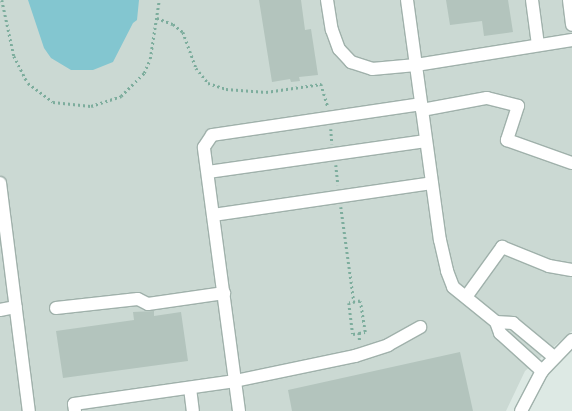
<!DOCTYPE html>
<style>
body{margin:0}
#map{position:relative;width:572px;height:411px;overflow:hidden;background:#dde9e4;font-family:"DM Sans",sans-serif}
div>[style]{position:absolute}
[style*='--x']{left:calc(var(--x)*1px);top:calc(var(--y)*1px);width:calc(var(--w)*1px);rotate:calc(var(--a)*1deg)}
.built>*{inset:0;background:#cbd9d3}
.water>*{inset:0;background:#83c6d0}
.building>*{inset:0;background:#b3c4bd}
.path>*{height:2.5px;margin-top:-1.25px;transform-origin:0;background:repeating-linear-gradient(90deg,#7dad9d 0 2px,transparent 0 5px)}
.roads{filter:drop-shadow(1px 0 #a0b1ab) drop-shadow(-1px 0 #a0b1ab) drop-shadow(0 1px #a0b1ab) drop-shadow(0 -1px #a0b1ab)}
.minor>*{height:12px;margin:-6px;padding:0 6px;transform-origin:6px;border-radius:6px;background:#fff}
span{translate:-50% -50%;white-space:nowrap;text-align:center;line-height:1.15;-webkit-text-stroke:3px #edf6f2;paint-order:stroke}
</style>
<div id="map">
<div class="built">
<div style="clip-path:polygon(0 0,572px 0,572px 331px,525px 371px,506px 411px,0 411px)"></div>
</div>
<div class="water">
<div style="clip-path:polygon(28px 0,139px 0,137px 20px,133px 23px,113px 62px,93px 70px,71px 70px,51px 58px,44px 48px)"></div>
</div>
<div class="building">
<div style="clip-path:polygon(259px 0,301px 0,305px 30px,311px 29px,318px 75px,299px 77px,300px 81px,291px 82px,290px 79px,272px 82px)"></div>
<div style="clip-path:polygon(446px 0,508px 0,513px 32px,484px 36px,482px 21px,450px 25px)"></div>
<div style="clip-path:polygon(154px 311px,154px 316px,181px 312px,188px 361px,63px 378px,56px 331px,134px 320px,133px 312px)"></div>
<div style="clip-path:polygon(460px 352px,473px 411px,292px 411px,288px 390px)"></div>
</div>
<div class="path">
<div style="--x:2;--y:0;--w:57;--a:77.9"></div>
<div style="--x:14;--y:56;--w:30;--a:63"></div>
<div style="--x:28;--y:83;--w:31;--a:37"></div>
<div style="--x:53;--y:102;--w:38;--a:6"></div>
<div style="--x:91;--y:106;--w:32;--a:-18"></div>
<div style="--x:121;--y:96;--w:33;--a:-45"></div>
<div style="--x:144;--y:73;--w:15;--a:-67"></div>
<div style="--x:150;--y:59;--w:60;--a:-81.3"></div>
<div style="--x:157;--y:18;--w:17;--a:21"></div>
<div style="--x:173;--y:24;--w:13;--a:39"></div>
<div style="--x:183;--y:32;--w:38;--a:70"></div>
<div style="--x:196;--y:68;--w:19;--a:51"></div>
<div style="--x:208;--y:83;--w:19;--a:18"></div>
<div style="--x:226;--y:89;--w:40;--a:4.3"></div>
<div style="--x:266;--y:92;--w:56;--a:-8.3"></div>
<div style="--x:321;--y:84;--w:24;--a:73"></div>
<div style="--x:331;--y:129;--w:15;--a:86"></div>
<div style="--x:336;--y:165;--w:20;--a:84"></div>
<div style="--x:341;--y:207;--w:96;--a:82.2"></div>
<div style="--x:359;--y:333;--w:6;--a:-9"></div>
<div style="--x:365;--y:332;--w:31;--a:-99"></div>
<div style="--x:360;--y:301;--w:11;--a:170"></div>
<div style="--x:349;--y:303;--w:31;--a:83"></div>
<div style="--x:353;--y:334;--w:6;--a:-9"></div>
<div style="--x:359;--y:333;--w:9;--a:84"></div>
</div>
<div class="roads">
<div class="minor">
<div style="--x:327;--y:0;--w:30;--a:81"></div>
<div style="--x:332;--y:30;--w:20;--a:70"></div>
<div style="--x:339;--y:49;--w:18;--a:47"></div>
<div style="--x:351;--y:62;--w:22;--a:18"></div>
<div style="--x:372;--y:69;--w:44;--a:-5.2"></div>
<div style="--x:416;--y:65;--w:158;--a:-9.1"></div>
<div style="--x:407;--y:0;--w:242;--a:82.2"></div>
<div style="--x:440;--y:240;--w:32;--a:77"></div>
<div style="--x:447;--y:271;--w:17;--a:69"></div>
<div style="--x:453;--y:287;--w:55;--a:39.1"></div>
<div style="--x:496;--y:322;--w:12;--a:70"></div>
<div style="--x:500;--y:333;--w:57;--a:42.1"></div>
<div style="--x:532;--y:0;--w:45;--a:82.4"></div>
<div style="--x:569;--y:0;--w:25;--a:83"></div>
<div style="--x:422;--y:110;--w:66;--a:-10.5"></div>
<div style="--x:487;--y:98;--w:32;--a:14"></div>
<div style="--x:518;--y:106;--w:36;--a:108"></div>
<div style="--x:507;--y:140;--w:69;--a:19.5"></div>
<div style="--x:208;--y:172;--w:220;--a:-8.1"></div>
<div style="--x:0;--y:183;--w:230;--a:82.8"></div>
<div style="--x:213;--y:215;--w:221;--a:-8.3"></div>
<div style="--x:466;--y:297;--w:62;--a:-54.2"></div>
<div style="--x:502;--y:247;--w:51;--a:22"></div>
<div style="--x:549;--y:266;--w:23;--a:10"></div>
<div style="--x:56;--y:308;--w:82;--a:-6.3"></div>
<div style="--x:138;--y:299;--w:11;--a:27"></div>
<div style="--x:148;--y:304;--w:77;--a:-8.2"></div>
<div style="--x:0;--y:310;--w:16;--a:-11"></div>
<div style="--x:496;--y:322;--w:17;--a:3"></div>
<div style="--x:513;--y:323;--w:53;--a:39.7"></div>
<div style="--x:190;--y:388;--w:23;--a:83"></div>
<div style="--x:75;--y:411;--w:7;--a:-98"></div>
<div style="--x:74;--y:404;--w:163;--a:-8.1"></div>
<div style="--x:235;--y:381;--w:123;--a:-11.8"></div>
<div style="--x:355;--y:356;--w:35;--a:-18"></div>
<div style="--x:388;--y:345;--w:37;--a:-29"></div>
<div style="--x:239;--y:411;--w:266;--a:-97.6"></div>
<div style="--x:204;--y:147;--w:14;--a:-56"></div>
<div style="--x:212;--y:135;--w:211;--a:-8.4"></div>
<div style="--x:521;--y:411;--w:45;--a:-62.3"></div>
<div style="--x:542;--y:371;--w:43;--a:-45.9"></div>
</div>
</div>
</div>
